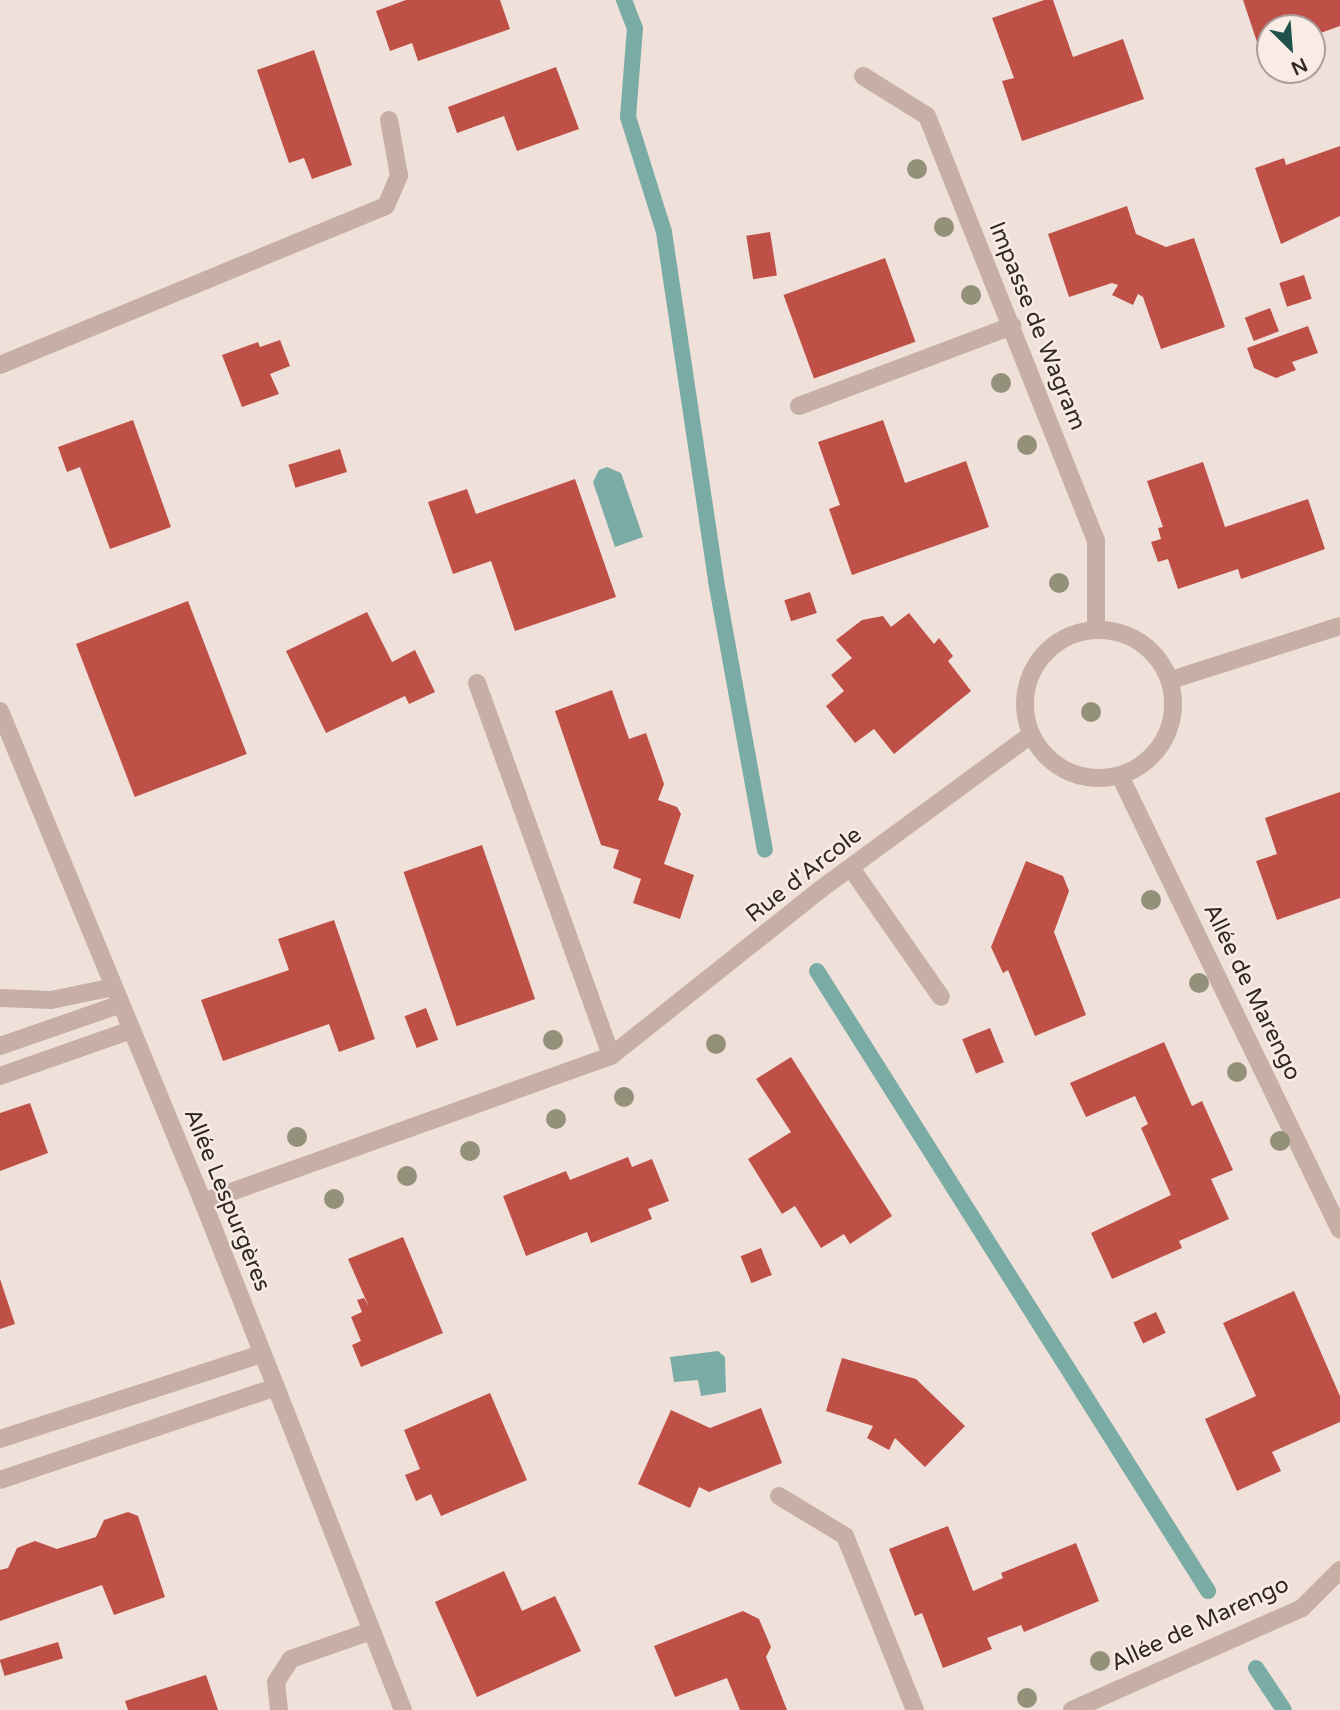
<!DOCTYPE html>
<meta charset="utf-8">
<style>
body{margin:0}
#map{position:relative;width:1340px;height:1710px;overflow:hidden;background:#efe1d9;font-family:"Varela Round",sans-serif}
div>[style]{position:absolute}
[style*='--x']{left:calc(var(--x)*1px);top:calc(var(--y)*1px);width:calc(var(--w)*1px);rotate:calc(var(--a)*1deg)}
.water>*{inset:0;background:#7aaba4}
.stream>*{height:16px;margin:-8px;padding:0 8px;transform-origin:8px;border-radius:8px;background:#7aaba4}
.building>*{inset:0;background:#bf5048;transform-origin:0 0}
.minor>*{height:18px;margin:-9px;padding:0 9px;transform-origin:9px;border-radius:9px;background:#c7afa6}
.minor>.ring{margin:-9px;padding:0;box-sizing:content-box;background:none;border:18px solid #c7afa6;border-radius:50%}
.trees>*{width:20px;height:20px;margin:-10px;border-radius:50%;background:#94917a}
span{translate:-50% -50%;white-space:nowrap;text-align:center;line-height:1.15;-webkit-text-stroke:5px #f8ece5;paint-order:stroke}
.street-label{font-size:23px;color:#332826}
.north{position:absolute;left:1256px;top:14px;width:70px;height:70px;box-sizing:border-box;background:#f8ece5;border:2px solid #a99e99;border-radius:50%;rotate:155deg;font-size:19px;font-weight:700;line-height:28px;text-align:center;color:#332826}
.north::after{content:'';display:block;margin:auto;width:24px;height:32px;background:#1f524c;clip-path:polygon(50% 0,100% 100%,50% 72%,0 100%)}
</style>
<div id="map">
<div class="water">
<div style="clip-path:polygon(607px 467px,621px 473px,643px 537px,615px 547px,593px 482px,599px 470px)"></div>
<div style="clip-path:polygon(718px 1351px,725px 1357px,726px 1392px,701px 1396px,698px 1380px,674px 1382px,670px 1357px)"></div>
</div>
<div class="stream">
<div style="--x:624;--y:0;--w:30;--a:69"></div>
<div style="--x:635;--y:28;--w:89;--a:94.5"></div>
<div style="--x:628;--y:117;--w:121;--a:72.6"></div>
<div style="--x:664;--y:232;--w:353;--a:81.5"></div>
<div style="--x:716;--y:581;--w:273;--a:79.7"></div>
<div style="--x:817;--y:971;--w:733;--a:57.76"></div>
<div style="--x:1256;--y:1668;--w:50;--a:56.3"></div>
</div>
<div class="building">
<div style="clip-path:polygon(406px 0,500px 0,510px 29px,418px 61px,412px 43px,390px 51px,376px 11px)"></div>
<div style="clip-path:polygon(1044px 0,1053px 0,1073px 57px,1123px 39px,1144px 99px,1022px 141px,1002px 81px,1014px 78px,992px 18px)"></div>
<div style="clip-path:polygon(1243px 0,1340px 0,1340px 26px,1312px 36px,1312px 28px,1270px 28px,1270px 51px,1261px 54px)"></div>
<div style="clip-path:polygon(314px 50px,352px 165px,312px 179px,304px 158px,289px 163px,257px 70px)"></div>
<div style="clip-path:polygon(556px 67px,579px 129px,517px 151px,504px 116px,457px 133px,448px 107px)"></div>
<div style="clip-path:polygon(1340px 146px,1340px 216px,1281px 244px,1255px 168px,1284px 158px,1286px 165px)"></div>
<div style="clip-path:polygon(1127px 206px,1136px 234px,1166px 247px,1194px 238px,1225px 327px,1161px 349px,1143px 297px,1138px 294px,1133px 305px,1112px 295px,1118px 285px,1112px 283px,1069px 297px,1048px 234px)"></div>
<div style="left:770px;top:232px;width:44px;height:24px;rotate:81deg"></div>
<div style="left:885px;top:258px;width:89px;height:108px;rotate:70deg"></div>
<div style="left:1304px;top:275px;width:25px;height:26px;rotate:72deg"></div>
<div style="left:1270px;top:308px;width:25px;height:27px;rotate:69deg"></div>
<div style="clip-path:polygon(1308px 326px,1318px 353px,1292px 362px,1296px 370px,1276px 378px,1254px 368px,1247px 348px)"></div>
<div style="clip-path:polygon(280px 340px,290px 366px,270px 374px,279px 394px,242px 407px,222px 355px,258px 342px,260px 347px)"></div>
<div style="clip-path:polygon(133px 420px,171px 527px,110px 549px,80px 467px,67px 472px,58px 447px)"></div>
<div style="clip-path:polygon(883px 420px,905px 483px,966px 461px,989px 527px,852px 575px,829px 509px,840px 505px,818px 442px)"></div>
<div style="left:340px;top:449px;width:24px;height:54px;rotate:73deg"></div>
<div style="clip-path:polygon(1203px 462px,1225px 527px,1308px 499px,1325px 549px,1241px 579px,1238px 569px,1178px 589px,1168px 559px,1158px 562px,1151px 542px,1161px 539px,1158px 528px,1163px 527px,1147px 481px)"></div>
<div style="clip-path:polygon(575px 479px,616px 597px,515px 631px,491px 561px,453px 574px,428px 502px,467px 489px,476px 514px)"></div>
<div style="left:810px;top:592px;width:22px;height:27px;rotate:72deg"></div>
<div style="left:188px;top:601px;width:164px;height:120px;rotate:69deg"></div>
<div style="clip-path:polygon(367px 612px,392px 662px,415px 650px,435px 692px,409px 704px,405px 696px,326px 733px,286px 651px)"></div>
<div style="clip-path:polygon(909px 613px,934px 644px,939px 638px,953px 656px,948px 661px,971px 691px,894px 754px,874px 729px,855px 743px,826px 706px,844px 691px,831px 675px,852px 658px,836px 640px,862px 620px,883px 616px,891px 627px)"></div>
<div style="clip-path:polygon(612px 690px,629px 739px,646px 733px,664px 784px,658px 800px,677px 807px,681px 814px,664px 864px,694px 875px,680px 919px,633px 903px,641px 879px,613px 868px,619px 850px,601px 845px,555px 711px)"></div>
<div style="clip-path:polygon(1340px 792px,1340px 898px,1277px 920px,1256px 861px,1277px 854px,1265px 818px)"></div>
<div style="left:482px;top:845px;width:163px;height:83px;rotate:71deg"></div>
<div style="clip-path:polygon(1026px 861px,1063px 876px,1069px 891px,1054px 932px,1086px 1015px,1035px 1036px,1008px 970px,1003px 973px,991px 947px)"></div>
<div style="clip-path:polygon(334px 920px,375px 1039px,339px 1052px,329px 1024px,223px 1061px,201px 1000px,289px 970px,278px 939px)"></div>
<div style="left:426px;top:1008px;width:34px;height:23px;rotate:69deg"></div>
<div style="left:990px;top:1028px;width:37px;height:30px;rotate:68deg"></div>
<div style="clip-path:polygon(1164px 1042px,1192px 1106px,1202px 1101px,1233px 1170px,1211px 1179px,1229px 1219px,1179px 1241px,1182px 1248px,1112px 1279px,1091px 1233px,1171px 1195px,1141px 1128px,1148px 1124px,1135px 1096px,1086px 1117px,1070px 1083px)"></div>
<div style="clip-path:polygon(791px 1057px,892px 1216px,850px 1244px,844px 1234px,821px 1248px,795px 1206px,782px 1214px,748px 1159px,791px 1132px,756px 1079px)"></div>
<div style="clip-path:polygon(30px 1103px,48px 1153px,0 1171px,0 1113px)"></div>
<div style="clip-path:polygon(628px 1157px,632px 1167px,652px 1159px,669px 1201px,648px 1209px,652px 1219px,591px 1243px,587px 1232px,526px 1256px,503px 1196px,566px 1171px,570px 1180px)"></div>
<div style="clip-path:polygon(403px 1237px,443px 1333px,361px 1367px,352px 1345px,361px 1341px,351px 1317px,362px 1312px,357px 1300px,364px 1298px,369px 1307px,348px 1259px)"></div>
<div style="left:761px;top:1248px;width:29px;height:22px;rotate:68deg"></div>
<div style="clip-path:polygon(0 1279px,15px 1324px,0 1329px)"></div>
<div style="clip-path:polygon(1294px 1291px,1340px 1396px,1340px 1422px,1272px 1452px,1281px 1471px,1237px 1491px,1205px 1419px,1256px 1396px,1223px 1323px)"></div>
<div style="left:1156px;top:1312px;width:23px;height:25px;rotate:65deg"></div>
<div style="clip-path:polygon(842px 1358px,916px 1379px,965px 1426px,925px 1467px,895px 1438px,889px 1450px,867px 1438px,873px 1426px,826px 1411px)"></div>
<div style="clip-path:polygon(490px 1393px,527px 1480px,441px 1516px,431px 1494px,416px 1501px,405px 1475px,420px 1469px,404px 1430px)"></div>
<div style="clip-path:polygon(761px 1408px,782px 1463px,709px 1492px,699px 1487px,690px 1508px,638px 1484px,671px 1410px,710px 1428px)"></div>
<div style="clip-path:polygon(128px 1512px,138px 1516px,165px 1597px,114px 1615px,102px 1585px,0 1621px,0 1570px,8px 1568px,17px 1548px,35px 1541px,57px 1549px,96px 1537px,104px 1520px)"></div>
<div style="clip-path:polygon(948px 1526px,973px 1591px,1003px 1578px,1001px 1573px,1076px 1543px,1099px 1601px,1024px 1632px,1021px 1625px,987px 1638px,992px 1649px,943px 1668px,922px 1613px,915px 1616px,889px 1549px)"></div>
<div style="clip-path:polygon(504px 1571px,522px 1611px,555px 1596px,581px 1651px,477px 1697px,435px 1602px)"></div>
<div style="clip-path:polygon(743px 1611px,759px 1619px,771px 1647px,766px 1657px,787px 1710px,740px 1710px,727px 1678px,675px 1697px,654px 1646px)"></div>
<div style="left:58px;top:1642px;width:17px;height:61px;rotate:73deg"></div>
<div style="clip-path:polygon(206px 1675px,218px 1710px,128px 1710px,125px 1701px)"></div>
</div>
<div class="minor">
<div style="--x:863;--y:76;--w:75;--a:32"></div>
<div style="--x:927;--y:116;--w:456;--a:68.3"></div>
<div style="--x:1096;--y:540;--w:90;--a:90"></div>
<div style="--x:0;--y:365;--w:417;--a:-22.4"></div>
<div style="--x:386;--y:206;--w:34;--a:-67"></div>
<div style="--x:399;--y:175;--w:56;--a:-100.3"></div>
<div style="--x:799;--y:406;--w:228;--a:-20.6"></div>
<div class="ring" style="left:1025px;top:630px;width:130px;height:130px"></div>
<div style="--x:1171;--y:680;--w:177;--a:-17.7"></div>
<div style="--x:477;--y:683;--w:396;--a:70.2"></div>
<div style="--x:0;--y:711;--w:531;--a:67.54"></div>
<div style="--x:203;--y:1202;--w:546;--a:68.51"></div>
<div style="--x:1120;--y:776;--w:504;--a:64.15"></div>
<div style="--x:851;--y:868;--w:157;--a:55.1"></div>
<div style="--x:0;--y:998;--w:51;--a:2.2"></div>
<div style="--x:51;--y:1000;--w:64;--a:-11.7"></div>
<div style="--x:0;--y:1046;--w:128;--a:-19.1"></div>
<div style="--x:0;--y:1076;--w:139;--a:-19.3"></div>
<div style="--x:203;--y:1202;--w:433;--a:-19.7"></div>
<div style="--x:611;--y:1056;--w:268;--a:-38.5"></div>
<div style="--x:821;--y:889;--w:260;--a:-36.3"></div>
<div style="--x:0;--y:1439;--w:275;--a:-18"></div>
<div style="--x:0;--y:1480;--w:291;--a:-18.6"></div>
<div style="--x:779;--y:1496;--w:77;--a:31.2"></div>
<div style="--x:845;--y:1536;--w:188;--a:68.1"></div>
<div style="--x:279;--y:1710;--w:28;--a:-96"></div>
<div style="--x:276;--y:1682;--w:27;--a:-57"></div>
<div style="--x:291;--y:1659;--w:85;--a:-19.3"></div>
<div style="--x:1072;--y:1710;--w:252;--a:-23.9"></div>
<div style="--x:1302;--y:1608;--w:54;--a:-45"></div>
</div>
<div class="trees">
<div style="left:917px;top:169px"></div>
<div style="left:944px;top:227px"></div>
<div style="left:971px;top:295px"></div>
<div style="left:1001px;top:383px"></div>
<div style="left:1027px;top:445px"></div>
<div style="left:1059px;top:583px"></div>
<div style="left:1091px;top:712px"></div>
<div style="left:1151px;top:900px"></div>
<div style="left:1199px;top:983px"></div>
<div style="left:553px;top:1040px"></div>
<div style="left:716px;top:1044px"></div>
<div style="left:1237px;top:1072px"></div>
<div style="left:624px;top:1097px"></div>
<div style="left:556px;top:1119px"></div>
<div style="left:297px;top:1137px"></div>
<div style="left:1280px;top:1141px"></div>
<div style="left:470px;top:1151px"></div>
<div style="left:407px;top:1176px"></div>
<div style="left:334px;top:1199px"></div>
<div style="left:1100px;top:1661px"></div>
<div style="left:1027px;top:1698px"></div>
</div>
<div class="street-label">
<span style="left:1037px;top:326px;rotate:68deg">Impasse de Wagram</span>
<span style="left:804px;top:875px;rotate:-38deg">Rue d'Arcole</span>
<span style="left:1252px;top:992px;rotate:64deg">Allée de Marengo</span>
<span style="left:227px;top:1200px;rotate:68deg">Allée Lespurgères</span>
<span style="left:1200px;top:1624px;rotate:-25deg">Allée de Marengo</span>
</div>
<div class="north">N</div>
</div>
